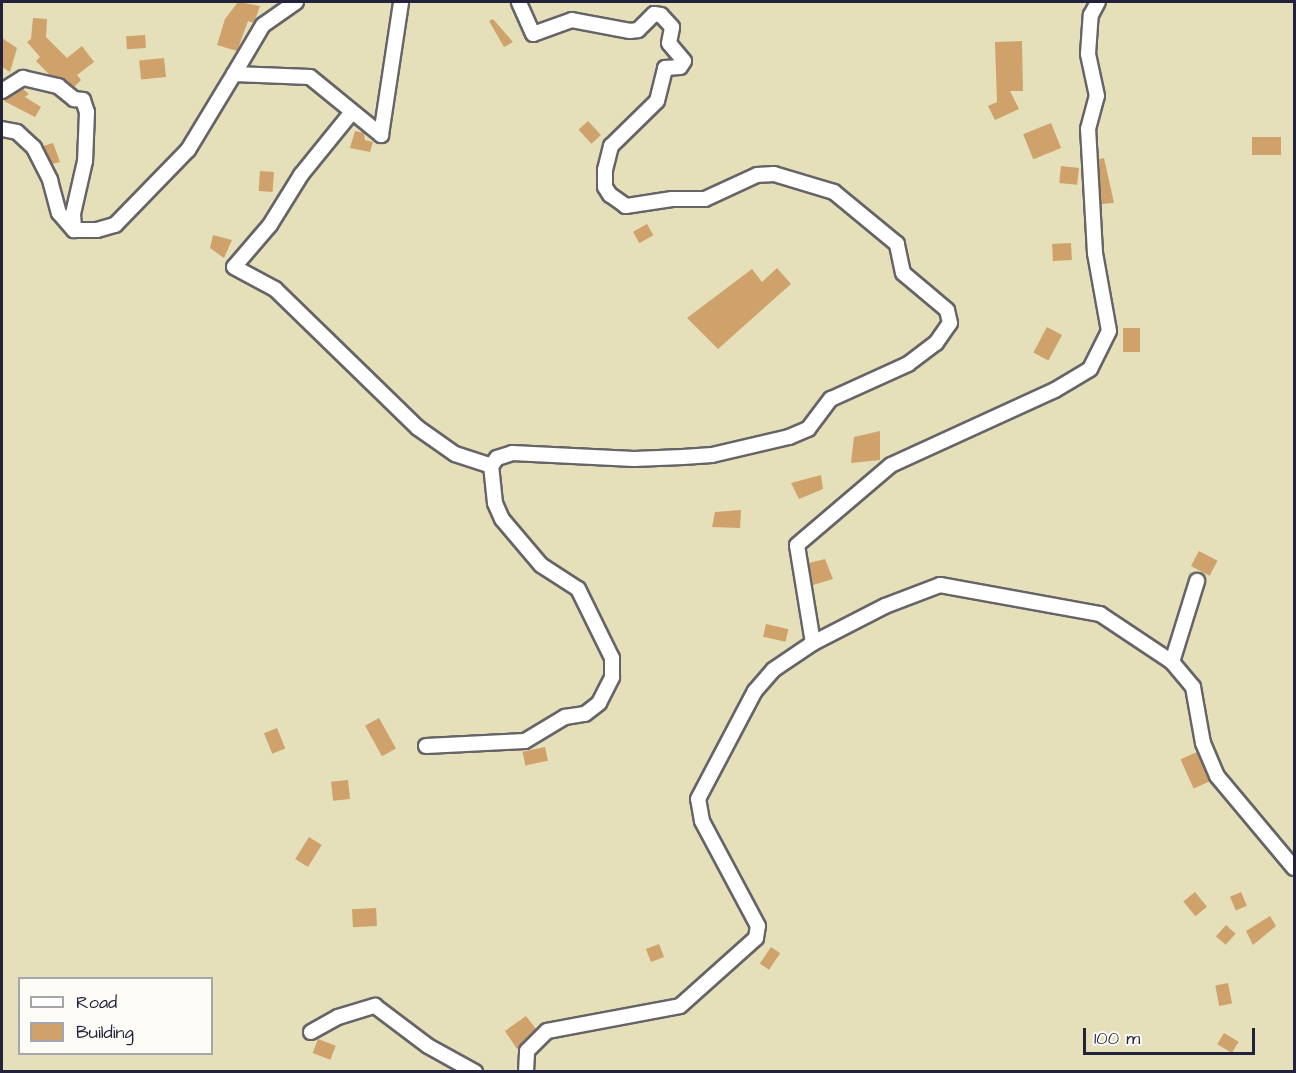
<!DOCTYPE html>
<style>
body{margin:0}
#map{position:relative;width:1296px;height:1073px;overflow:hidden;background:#e5dfba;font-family:"Architects Daughter",sans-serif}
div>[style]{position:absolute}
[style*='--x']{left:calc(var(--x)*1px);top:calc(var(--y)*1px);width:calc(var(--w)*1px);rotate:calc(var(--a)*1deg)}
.building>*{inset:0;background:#cfa26b;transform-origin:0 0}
.roads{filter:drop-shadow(2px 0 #666467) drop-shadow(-2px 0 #666467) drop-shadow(0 2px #666467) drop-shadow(0 -2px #666467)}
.minor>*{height:14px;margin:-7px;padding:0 7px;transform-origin:7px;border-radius:7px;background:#fff}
span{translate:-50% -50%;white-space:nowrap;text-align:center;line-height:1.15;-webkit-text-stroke:6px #fdfcf7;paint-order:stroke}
.frame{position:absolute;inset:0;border:3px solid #22223b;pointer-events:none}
.legend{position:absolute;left:18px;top:977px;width:195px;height:78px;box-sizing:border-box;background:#fdfcf7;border:2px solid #a5a5ac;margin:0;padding:8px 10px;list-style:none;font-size:18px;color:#22223b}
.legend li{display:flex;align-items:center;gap:12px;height:30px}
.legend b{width:30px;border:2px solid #a5a5ac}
.scale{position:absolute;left:1083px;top:1028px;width:172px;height:27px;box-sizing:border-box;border:3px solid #22223b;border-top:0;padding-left:8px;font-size:18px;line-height:21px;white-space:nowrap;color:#22223b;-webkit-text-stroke:4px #fdfcf7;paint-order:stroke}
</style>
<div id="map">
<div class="building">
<div style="clip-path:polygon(238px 2px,260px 6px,254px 23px,248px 21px,237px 51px,217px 45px,225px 19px)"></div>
<div style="clip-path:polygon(33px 18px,47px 19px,46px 37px,67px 58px,82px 46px,94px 62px,77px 75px,81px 80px,74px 87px,50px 75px,36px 61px,40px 57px,27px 42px,31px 39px)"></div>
<div style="clip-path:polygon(493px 19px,513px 42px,504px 47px,489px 21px)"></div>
<div style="left:145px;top:35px;width:13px;height:19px;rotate:86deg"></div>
<div style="clip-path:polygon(2px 38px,17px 48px,10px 72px,2px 67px)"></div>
<div style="clip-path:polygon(1022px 41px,1023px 91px,1010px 91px,1019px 109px,995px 120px,988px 106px,997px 102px,995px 42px)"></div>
<div style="left:164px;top:58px;width:19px;height:25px;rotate:84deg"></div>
<div style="clip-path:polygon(23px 89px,29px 94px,25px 97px,41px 107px,35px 117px,4px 101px)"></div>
<div style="left:588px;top:121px;width:19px;height:13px;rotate:47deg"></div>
<div style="left:1051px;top:123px;width:27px;height:30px;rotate:68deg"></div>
<div style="clip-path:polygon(355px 131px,364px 133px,365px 140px,373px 142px,370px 152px,350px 148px)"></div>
<div style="left:1252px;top:137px;width:29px;height:18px"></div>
<div style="clip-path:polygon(53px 143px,60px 162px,52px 164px,43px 146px)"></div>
<div style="clip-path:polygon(1104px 158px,1114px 203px,1101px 204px,1099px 159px)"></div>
<div style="left:1061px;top:166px;width:18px;height:17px;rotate:6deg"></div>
<div style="left:260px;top:171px;width:14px;height:20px;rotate:4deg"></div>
<div style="left:647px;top:224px;width:13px;height:16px;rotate:61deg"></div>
<div style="clip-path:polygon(213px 235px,232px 240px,224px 258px,210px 248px)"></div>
<div style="left:1071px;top:243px;width:17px;height:19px;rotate:87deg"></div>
<div style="clip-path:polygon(777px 268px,791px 284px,718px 349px,687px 318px,752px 269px,762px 282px)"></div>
<div style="left:1047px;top:327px;width:17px;height:29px;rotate:28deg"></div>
<div style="left:1140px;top:328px;width:24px;height:17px;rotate:90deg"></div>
<div style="clip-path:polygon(880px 431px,880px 460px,851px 463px,854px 437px)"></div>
<div style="clip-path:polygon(821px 475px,823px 489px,799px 499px,791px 483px)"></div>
<div style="clip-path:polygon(741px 510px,740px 528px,712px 527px,715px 512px)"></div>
<div style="left:1199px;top:551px;width:21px;height:17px;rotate:28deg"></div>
<div style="clip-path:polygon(825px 559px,833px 579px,813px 585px,809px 563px)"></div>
<div style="left:766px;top:624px;width:23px;height:13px;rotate:13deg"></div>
<div style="left:379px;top:718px;width:35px;height:16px;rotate:61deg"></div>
<div style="left:277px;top:728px;width:22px;height:14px;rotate:68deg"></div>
<div style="left:545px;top:747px;width:14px;height:23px;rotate:78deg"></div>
<div style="left:1197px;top:752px;width:32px;height:18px;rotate:66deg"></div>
<div style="left:348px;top:780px;width:19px;height:17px;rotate:84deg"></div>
<div style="left:309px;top:837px;width:15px;height:26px;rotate:32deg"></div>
<div style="left:1195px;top:892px;width:19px;height:15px;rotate:51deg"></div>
<div style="left:1241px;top:892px;width:15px;height:12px;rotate:67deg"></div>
<div style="left:376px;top:908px;width:18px;height:24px;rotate:87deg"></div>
<div style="clip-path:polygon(1270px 916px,1276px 926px,1253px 945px,1246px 931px)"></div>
<div style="left:1226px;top:925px;width:13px;height:15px;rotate:42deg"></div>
<div style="left:659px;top:944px;width:14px;height:14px;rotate:69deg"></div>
<div style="left:771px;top:947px;width:11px;height:20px;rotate:34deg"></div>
<div style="left:1228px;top:983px;width:21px;height:13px;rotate:79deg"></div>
<div style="clip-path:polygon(526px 1016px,536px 1029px,517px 1049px,505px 1031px)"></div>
<div style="left:1224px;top:1033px;width:17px;height:13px;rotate:31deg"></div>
<div style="left:318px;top:1039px;width:19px;height:15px;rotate:21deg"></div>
</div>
<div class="roads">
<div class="minor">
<div style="--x:296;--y:2;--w:40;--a:145.1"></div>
<div style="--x:263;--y:25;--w:57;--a:120.6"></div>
<div style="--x:234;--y:74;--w:76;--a:2.3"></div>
<div style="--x:310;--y:77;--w:92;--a:39.2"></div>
<div style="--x:2;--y:91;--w:25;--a:-32"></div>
<div style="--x:23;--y:78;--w:36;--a:13"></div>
<div style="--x:58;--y:86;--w:21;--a:39"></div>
<div style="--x:74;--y:99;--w:9;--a:6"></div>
<div style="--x:83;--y:100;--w:13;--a:72"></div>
<div style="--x:87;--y:112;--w:49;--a:92.3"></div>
<div style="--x:85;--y:161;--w:54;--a:102.8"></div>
<div style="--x:73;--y:214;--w:16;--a:86"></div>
<div style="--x:352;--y:112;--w:81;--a:129"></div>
<div style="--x:301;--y:175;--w:59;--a:121.8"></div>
<div style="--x:270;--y:225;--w:55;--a:130.6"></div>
<div style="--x:234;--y:267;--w:47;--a:28.2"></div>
<div style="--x:275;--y:289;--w:199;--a:44.2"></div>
<div style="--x:418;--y:428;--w:45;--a:35.1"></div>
<div style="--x:455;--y:454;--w:38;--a:18"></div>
<div style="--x:2;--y:129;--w:15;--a:11"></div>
<div style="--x:17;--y:132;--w:23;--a:43"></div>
<div style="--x:34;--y:148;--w:36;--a:63"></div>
<div style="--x:50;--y:180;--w:34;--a:75"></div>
<div style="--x:59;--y:213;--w:23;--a:49"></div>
<div style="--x:74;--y:230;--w:23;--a:0"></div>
<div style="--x:97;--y:230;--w:19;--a:-16"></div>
<div style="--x:115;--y:225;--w:105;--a:-45.8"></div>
<div style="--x:188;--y:150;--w:89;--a:-58.8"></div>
<div style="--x:381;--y:135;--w:134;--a:-81.4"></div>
<div style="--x:813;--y:643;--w:99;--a:-99.3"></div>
<div style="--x:797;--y:545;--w:123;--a:-40.4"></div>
<div style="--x:891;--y:465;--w:180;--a:-24.6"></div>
<div style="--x:1055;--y:390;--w:41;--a:-31"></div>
<div style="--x:1090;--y:369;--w:42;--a:-63.4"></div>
<div style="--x:1109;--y:331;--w:79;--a:-100.2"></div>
<div style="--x:1095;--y:253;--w:124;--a:-93.2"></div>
<div style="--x:1088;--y:129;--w:34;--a:-75"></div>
<div style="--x:1097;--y:96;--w:43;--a:-102.1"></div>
<div style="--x:1088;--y:54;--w:39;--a:-86"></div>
<div style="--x:1091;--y:15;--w:15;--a:-62"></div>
<div style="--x:1172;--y:662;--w:85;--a:-72.8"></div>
<div style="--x:426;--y:746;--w:99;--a:-2.9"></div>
<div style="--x:525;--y:741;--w:47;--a:-31"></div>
<div style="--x:565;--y:717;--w:20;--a:-9"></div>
<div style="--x:585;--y:714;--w:18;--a:-38"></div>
<div style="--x:599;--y:703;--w:29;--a:-63"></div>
<div style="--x:612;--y:677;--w:19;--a:-90"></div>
<div style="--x:612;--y:658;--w:77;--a:-116.2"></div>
<div style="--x:578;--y:589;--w:44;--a:-147"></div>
<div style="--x:541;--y:565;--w:60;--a:-130.3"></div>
<div style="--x:502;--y:519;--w:17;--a:-114"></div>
<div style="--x:495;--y:503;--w:37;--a:-96"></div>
<div style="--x:491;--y:466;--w:10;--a:-53"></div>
<div style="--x:497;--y:458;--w:16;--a:-18"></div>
<div style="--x:512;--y:453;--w:122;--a:2.8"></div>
<div style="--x:634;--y:459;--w:49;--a:-2.3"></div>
<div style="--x:683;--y:457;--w:29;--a:-4"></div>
<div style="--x:712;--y:455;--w:79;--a:-13.2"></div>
<div style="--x:789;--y:437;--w:21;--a:-23"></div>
<div style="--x:808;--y:429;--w:38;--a:-53"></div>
<div style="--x:831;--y:399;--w:85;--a:-24.4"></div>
<div style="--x:908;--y:364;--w:35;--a:-37"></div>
<div style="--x:936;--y:343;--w:24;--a:-55"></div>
<div style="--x:950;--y:323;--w:13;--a:-103"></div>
<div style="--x:947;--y:310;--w:57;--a:-139.9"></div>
<div style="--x:903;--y:273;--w:30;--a:-102"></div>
<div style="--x:897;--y:244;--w:82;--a:-140.5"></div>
<div style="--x:834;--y:192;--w:63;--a:-163.3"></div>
<div style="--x:774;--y:174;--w:17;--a:177"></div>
<div style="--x:757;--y:175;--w:57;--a:155.2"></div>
<div style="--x:705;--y:199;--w:33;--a:180"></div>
<div style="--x:672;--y:199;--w:47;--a:171.3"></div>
<div style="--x:626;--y:206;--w:19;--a:-145"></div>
<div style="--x:610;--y:195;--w:9;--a:-122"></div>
<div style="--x:605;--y:187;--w:17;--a:-90"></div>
<div style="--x:605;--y:170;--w:25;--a:-76"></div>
<div style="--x:611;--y:146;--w:64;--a:-44.4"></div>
<div style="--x:657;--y:101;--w:34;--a:-76"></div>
<div style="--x:665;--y:68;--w:15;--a:-4"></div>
<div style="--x:680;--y:67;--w:7;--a:-56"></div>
<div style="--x:684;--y:61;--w:23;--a:-130"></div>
<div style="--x:669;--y:43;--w:16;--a:-79"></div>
<div style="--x:672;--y:27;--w:16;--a:-133"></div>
<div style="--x:661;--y:15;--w:7;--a:-172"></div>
<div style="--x:654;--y:14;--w:23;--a:135"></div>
<div style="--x:638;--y:30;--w:8;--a:173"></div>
<div style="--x:630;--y:31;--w:59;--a:-169.3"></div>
<div style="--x:572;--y:20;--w:41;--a:160.3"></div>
<div style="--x:533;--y:34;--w:35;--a:-114"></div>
<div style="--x:311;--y:1032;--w:31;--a:-29"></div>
<div style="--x:338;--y:1017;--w:39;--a:-17"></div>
<div style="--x:375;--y:1006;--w:66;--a:37"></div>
<div style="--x:428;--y:1046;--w:54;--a:29"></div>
<div style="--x:526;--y:1072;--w:21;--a:-87"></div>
<div style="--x:527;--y:1051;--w:28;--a:-45"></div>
<div style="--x:547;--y:1031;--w:135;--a:-10.6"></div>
<div style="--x:680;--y:1006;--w:102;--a:-41.8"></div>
<div style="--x:756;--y:938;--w:12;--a:-81"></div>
<div style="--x:758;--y:926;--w:119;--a:-118.1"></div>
<div style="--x:702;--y:821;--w:22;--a:-100"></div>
<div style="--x:698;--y:799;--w:122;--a:-62.2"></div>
<div style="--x:755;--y:691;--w:28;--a:-49"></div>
<div style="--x:773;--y:670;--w:48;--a:-34"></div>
<div style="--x:813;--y:643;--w:81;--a:-27.2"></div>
<div style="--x:885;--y:606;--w:59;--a:-20.9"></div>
<div style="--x:940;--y:585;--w:163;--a:10.3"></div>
<div style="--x:1100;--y:614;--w:87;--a:33.7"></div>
<div style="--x:1172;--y:662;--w:33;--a:50"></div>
<div style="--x:1193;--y:687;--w:57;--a:79.9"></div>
<div style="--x:1203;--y:743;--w:36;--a:67"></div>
<div style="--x:1217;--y:776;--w:120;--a:50.1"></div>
</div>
</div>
<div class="frame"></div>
<ul class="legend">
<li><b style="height:8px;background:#fff"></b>Road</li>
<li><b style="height:16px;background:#cfa26b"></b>Building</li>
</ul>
<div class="scale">100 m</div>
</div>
